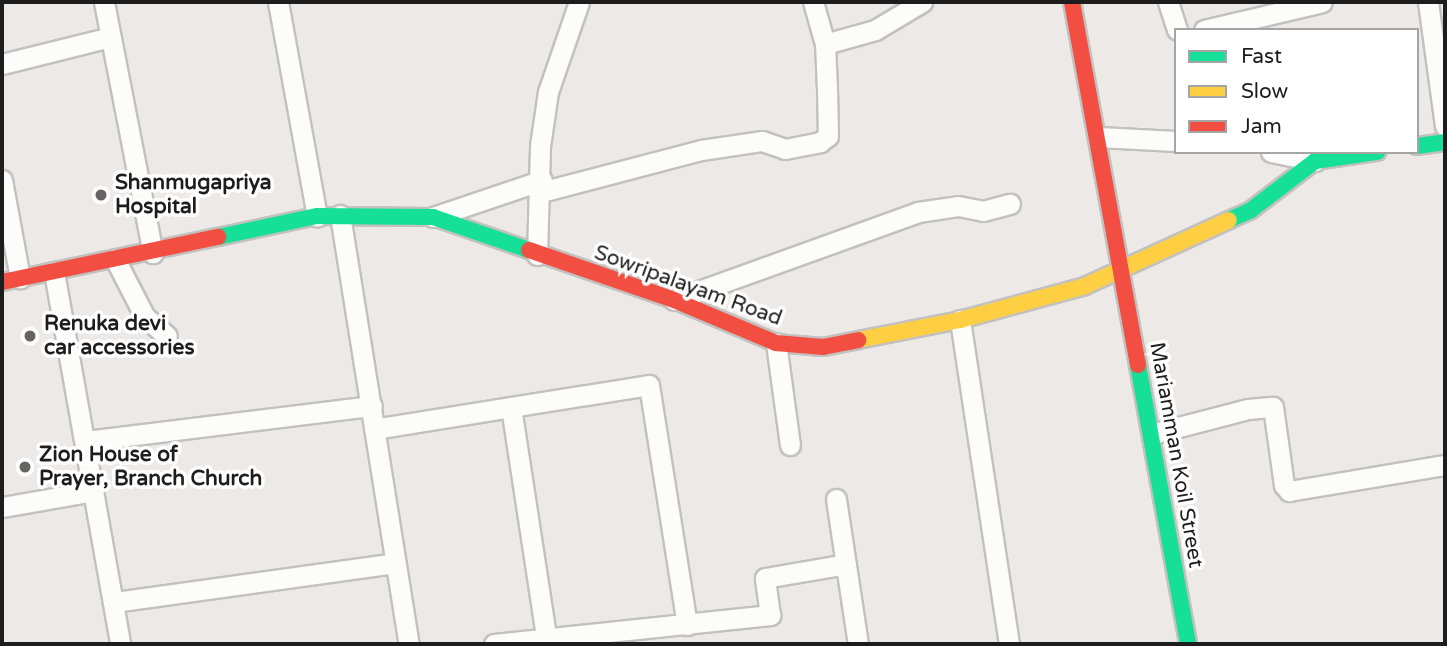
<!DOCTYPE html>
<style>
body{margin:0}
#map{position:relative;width:1447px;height:646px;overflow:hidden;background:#ece9e6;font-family:"Varela Round",sans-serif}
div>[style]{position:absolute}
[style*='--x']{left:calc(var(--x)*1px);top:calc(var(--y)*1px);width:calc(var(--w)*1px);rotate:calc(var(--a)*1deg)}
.roads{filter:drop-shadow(2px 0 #c3c1c0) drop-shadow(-2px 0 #c3c1c0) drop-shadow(0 2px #c3c1c0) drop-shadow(0 -2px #c3c1c0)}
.street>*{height:19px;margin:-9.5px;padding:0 9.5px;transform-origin:9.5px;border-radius:9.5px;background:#fcfcfb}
.fast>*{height:16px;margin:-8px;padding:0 8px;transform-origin:8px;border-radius:8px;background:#16e098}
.slow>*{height:16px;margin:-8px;padding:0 8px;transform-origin:8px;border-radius:8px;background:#ffcf43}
.jam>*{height:16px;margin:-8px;padding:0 8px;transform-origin:8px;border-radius:8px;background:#f24e42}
.dots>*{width:19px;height:19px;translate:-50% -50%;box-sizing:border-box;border:4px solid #fff;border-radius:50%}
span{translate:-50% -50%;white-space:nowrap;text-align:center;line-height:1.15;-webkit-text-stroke:7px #fff;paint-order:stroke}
.poi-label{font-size:21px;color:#1d1d1d;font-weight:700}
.left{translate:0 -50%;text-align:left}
.street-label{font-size:21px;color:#1d1d1d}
.frame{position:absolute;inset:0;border:4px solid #1d1d1d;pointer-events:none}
.legend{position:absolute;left:1174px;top:28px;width:245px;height:126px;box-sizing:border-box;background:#fff;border:2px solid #a5a5a5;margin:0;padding:9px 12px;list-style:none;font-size:21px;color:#1d1d1d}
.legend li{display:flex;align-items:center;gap:14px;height:35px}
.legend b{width:35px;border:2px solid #a5a5a5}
</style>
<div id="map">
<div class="roads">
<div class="street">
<div style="--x:104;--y:2;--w:256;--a:79"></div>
<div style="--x:278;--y:2;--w:218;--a:79.7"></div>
<div style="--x:1168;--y:2;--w:29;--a:72"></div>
<div style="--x:1428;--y:2;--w:125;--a:82.2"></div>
<div style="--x:1204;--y:30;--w:121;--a:-13.3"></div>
<div style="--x:825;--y:44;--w:52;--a:-15.6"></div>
<div style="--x:875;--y:30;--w:55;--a:-30.8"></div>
<div style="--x:2;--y:64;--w:111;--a:-14"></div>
<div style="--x:1099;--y:137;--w:77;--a:3"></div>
<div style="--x:1271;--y:152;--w:45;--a:11.6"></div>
<div style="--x:2;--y:180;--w:100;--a:79.6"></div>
<div style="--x:541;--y:192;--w:165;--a:-14.7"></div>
<div style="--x:701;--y:150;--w:62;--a:-8.4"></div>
<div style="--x:762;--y:141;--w:24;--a:19"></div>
<div style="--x:785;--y:149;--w:36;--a:-11"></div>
<div style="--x:820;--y:142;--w:10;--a:-37"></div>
<div style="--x:828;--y:136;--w:47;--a:-91.2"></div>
<div style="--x:827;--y:89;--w:45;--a:-92.5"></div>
<div style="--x:825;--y:44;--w:44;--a:-105.9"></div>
<div style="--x:340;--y:215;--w:435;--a:80.9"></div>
<div style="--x:433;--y:217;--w:115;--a:-18.7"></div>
<div style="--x:537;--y:255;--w:109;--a:-88.4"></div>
<div style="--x:540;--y:146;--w:55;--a:-81.6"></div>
<div style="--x:548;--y:92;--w:95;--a:-71"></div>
<div style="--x:115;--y:259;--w:65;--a:62.7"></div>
<div style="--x:145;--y:317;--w:29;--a:41"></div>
<div style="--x:54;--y:272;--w:378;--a:79.9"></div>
<div style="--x:674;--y:300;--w:259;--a:-19.8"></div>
<div style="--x:918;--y:212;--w:40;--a:-8.5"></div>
<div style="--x:958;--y:206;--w:25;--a:11"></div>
<div style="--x:983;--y:211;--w:28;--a:-15"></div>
<div style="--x:960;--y:320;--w:328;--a:81.4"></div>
<div style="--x:776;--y:343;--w:103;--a:82.2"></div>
<div style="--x:511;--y:407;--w:233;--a:81.3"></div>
<div style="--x:374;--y:429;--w:278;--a:-9.1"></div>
<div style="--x:649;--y:385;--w:243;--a:81"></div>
<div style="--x:1152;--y:434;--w:99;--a:-14.6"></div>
<div style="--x:1248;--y:409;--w:25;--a:-5"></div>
<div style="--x:1273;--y:407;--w:79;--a:82"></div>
<div style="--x:1284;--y:485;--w:8;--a:50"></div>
<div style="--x:1289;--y:491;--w:158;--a:-9.5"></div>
<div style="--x:86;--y:441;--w:288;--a:-7"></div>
<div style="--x:836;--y:499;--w:147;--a:81.4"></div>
<div style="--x:2;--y:507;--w:93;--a:-9.9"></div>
<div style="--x:114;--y:602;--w:283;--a:-7.9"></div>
<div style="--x:494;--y:644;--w:278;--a:-6"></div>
<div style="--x:770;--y:615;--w:37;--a:-98"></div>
<div style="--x:765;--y:578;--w:82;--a:-9.8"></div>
</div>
<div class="fast">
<div style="--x:1417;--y:146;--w:28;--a:-8"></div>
<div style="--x:1229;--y:220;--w:24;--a:-24"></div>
<div style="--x:1251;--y:210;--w:81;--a:-37.4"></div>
<div style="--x:1315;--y:161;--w:63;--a:-8.3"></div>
<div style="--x:218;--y:237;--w:101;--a:-12"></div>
<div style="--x:317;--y:216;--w:116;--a:0.5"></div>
<div style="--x:433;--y:217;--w:102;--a:19"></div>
<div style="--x:1138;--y:365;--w:283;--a:79.8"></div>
</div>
<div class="slow">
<div style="--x:858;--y:340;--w:104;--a:-11.1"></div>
<div style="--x:960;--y:320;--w:130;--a:-15.2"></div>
<div style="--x:1085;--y:286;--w:158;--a:-24.6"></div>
</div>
<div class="jam">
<div style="--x:1072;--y:2;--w:369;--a:79.7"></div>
<div style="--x:529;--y:250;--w:153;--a:19"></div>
<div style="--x:674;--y:300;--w:111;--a:22.9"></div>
<div style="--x:776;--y:343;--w:47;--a:4.9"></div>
<div style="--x:823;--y:347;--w:36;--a:-11"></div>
<div style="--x:2;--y:282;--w:221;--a:-11.8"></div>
</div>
</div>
<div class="dots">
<div style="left:101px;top:195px;background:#656463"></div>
<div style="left:30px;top:336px;background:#656463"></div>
<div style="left:25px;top:467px;background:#656463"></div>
</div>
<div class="poi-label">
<span class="left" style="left:115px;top:195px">Shanmugapriya<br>Hospital</span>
<span class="left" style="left:44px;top:336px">Renuka devi<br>car accessories</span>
<span class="left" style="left:39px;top:467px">Zion House of<br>Prayer, Branch Church</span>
</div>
<div class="street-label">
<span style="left:688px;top:286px;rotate:20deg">Sowripalayam Road</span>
<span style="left:1176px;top:455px;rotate:80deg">Mariamman Koil Street</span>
</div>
<div class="frame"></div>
<ul class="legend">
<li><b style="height:9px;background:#16e098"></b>Fast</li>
<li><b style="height:9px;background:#ffcf43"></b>Slow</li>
<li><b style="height:9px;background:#f24e42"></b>Jam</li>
</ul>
</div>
